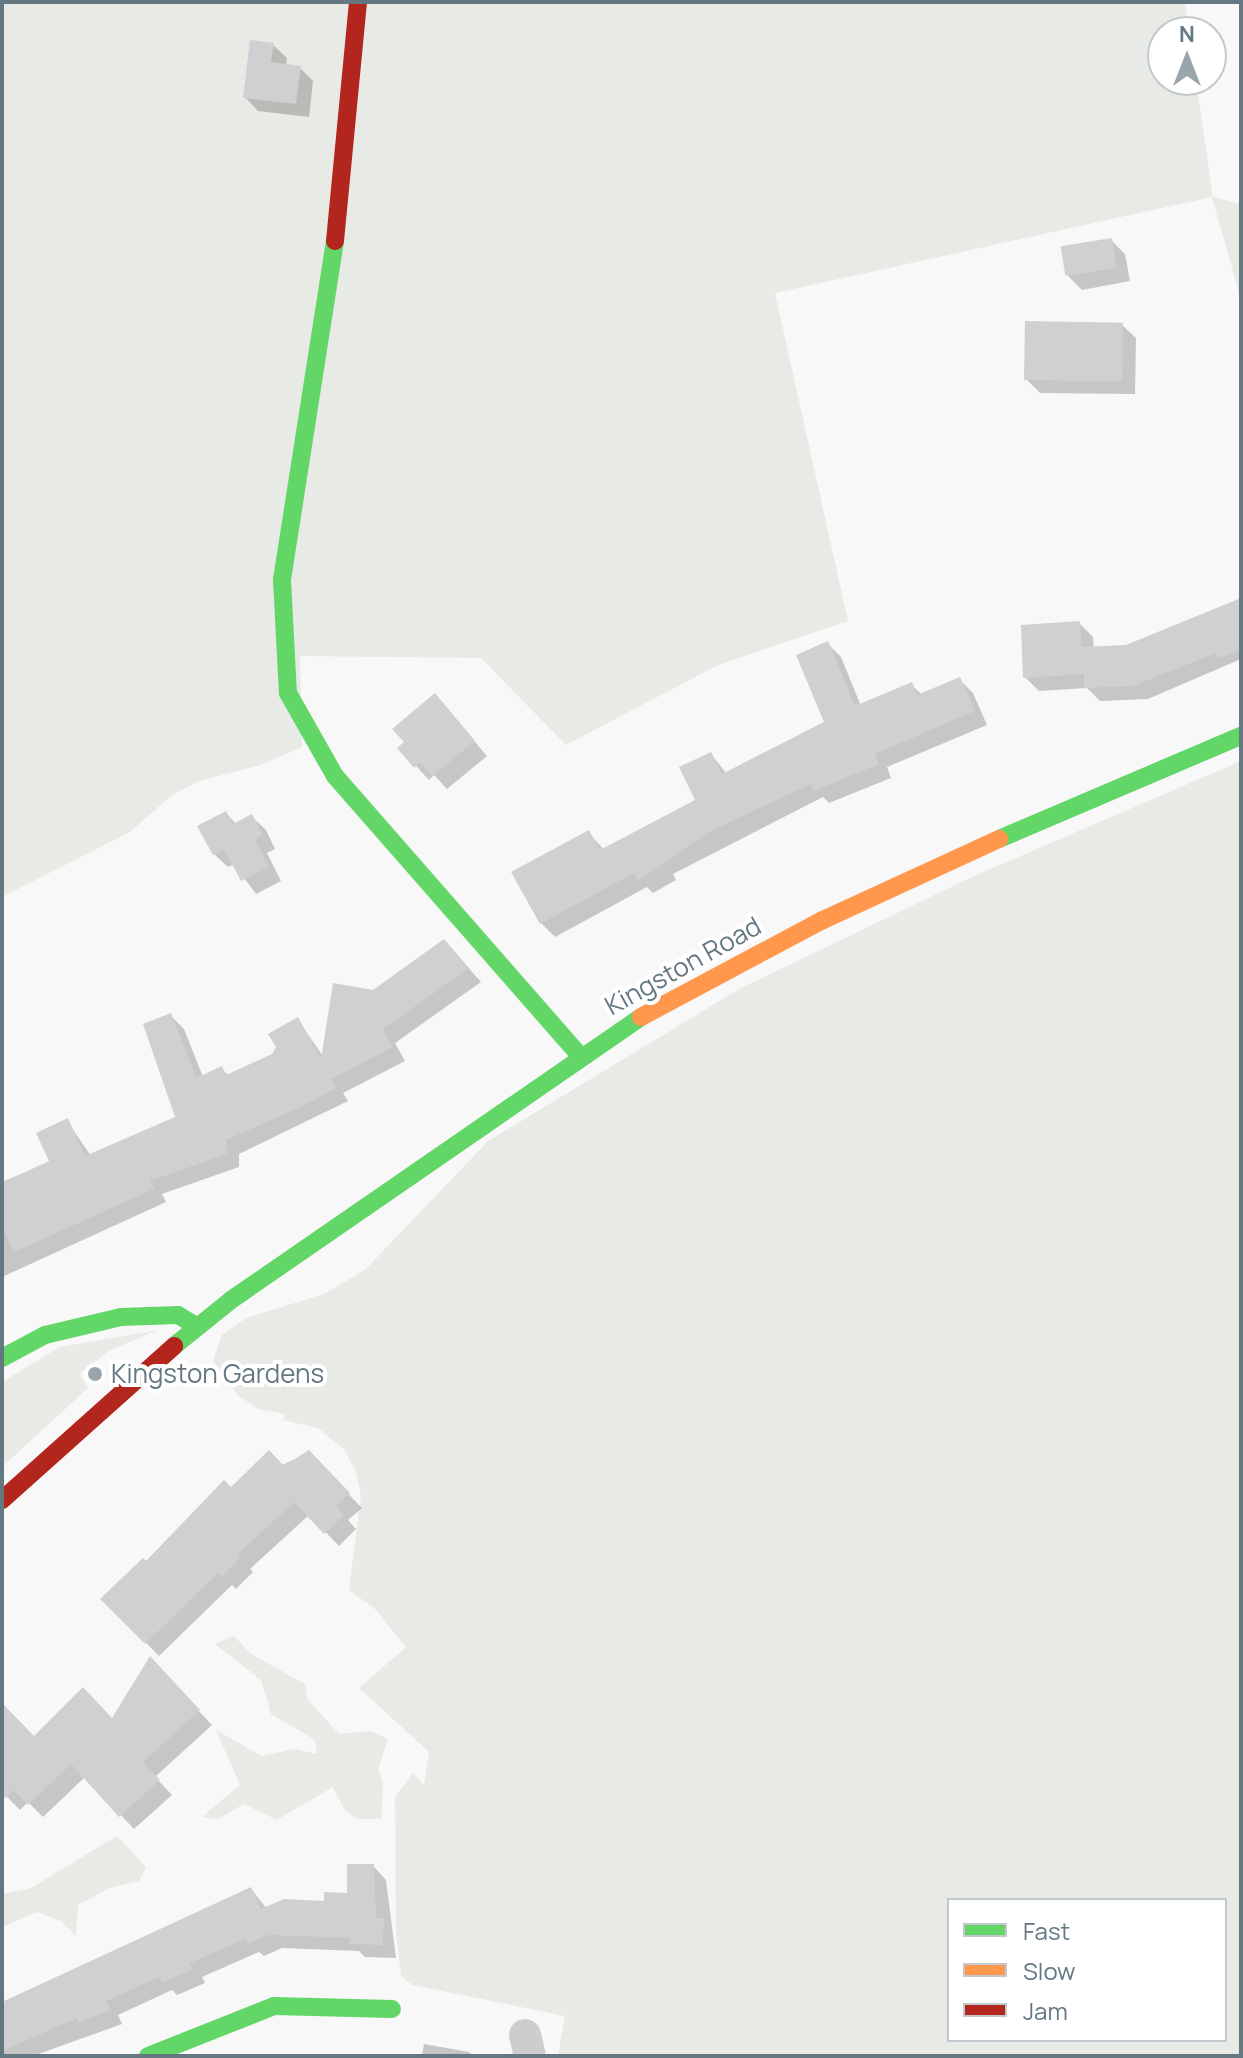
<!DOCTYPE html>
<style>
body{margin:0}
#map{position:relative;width:1243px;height:2058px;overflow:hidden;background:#f8f8f8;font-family:Manrope,sans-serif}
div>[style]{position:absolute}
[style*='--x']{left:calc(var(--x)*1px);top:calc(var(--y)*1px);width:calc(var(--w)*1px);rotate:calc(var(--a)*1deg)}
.green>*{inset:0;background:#e8eae5}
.shadow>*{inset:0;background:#0003}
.building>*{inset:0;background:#ced0d1;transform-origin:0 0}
.street>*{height:32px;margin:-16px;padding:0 16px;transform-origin:16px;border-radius:16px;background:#cbcdce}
.fast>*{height:18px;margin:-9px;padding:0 9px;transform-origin:9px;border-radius:9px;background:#63d668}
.slow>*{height:18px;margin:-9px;padding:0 9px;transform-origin:9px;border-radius:9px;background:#ff974d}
.jam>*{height:18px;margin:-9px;padding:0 9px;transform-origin:9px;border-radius:9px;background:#b3261e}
.dots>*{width:22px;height:22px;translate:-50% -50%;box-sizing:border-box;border:4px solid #fff;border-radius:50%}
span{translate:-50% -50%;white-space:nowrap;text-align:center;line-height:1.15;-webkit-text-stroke:8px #fff;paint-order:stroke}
.street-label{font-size:26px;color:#647882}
.poi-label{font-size:26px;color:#647882}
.left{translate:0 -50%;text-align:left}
.frame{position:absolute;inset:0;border:4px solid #647882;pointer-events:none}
.legend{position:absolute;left:947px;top:1898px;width:280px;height:144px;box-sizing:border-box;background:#fff;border:2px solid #c1c9cd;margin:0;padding:10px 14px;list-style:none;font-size:24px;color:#647882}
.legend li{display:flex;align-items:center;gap:16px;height:40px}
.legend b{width:40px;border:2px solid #c1c9cd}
.north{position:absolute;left:1147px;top:16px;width:80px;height:80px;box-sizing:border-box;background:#fff;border:2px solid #c1c9cd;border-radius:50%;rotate:0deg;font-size:22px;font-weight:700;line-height:32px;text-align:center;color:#647882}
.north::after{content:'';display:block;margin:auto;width:28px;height:36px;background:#98a5ab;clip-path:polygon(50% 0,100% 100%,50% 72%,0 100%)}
</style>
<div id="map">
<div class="green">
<div style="clip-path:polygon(2px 2px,1185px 2px,1189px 32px,1163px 32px,1163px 80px,1196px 80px,1213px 197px,1241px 204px,1241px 300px,1212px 197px,775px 293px,848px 621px,718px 665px,566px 745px,481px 658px,300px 656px,302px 747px,261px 765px,199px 781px,172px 795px,130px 832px,2px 897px)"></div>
<div style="clip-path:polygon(evenodd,1241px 761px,1241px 2056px,558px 2056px,565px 2016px,412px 1985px,401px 1976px,396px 1933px,395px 1797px,413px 1773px,424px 1785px,429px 1752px,359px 1688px,406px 1647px,375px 1609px,349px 1590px,361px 1496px,356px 1472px,344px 1449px,318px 1428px,283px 1420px,285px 1414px,258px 1409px,238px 1395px,213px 1361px,222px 1335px,246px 1318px,324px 1294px,365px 1270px,488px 1141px,741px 988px,974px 876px,1241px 761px,949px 1900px,1225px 1900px,1225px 2040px,949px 2040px,949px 1900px)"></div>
<div style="clip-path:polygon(158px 1330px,110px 1350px,79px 1374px,88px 1388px,2px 1467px,2px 1382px,60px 1347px)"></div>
<div style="clip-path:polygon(234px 1636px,251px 1654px,305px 1684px,308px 1700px,339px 1734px,370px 1731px,388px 1739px,378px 1769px,383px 1785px,381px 1819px,357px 1819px,344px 1809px,333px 1787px,277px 1820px,244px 1804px,218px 1819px,202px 1817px,240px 1785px,216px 1730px,261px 1756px,295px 1749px,317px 1754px,315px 1740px,271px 1714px,261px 1680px,215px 1644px)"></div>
<div style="clip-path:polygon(117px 1836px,146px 1867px,139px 1881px,109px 1888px,78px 1905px,76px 1936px,61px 1921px,37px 1912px,2px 1927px,2px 1894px,31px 1888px)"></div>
</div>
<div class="shadow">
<div style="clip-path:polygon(273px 45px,287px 58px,286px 66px,300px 68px,313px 81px,309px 117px,258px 111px,245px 97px)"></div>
<div style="clip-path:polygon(1111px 240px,1125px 254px,1130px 281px,1082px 290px,1068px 276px)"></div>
<div style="clip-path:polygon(1122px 325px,1136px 338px,1135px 394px,1040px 393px,1026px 379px)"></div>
<div style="clip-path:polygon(1241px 602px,1241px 659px,1148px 699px,1100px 701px,1087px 688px,1039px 691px,1025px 677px,1080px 624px,1093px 637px,1094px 649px,1126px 647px)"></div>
<div style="clip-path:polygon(828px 644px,841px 657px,861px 706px,911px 684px,922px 695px,959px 679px,973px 693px,987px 725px,887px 767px,891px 778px,829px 803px,823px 797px,673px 874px,676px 880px,653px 893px,647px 887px,555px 937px,541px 923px,589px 833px,604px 850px,698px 801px,711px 754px,727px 774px,826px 723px)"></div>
<div style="clip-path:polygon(448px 710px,487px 756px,447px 789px,434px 775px,429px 780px,400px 748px)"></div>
<div style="clip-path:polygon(226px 813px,237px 825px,252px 817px,266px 830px,275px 849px,267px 853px,281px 881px,256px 894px,234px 864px,228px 867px,214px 854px)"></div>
<div style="clip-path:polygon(457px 955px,481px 982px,395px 1043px,405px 1061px,343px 1093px,348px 1101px,239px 1154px,239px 1167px,162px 1194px,166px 1202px,2px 1277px,2px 1182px,51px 1162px,67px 1121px,91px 1156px,177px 1118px,171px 1016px,184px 1029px,203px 1077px,222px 1069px,229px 1076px,273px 1055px,297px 1019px,323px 1056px,374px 992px)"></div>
<div style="clip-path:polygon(308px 1453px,362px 1508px,348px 1520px,356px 1529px,339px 1546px,309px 1515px,250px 1569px,253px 1572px,236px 1589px,232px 1585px,159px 1656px,103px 1599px,231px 1489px)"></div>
<div style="clip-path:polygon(163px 1673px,212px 1725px,155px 1777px,172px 1795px,134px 1829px,85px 1777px,43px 1817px,28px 1802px,20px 1810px,2px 1792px,2px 1722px,34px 1738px,113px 1721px)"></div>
<div style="clip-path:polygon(373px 1866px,386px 1880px,396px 1958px,365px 1957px,359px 1951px,282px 1948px,264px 1956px,259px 1952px,202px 1977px,205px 1983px,177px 1995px,172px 1990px,118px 2015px,122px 2024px,33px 2056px,2px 2056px,2px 2005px,251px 1889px,267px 1909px,326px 1903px,349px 1895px)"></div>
<div style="clip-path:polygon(424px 2044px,469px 2052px,473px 2056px,422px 2056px)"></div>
</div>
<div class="building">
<div style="clip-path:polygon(250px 40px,274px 43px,271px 62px,301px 66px,296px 104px,243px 98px)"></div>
<div style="left:1112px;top:238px;width:30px;height:52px;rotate:81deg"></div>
<div style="left:1025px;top:321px;width:98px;height:59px;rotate:1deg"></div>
<div style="clip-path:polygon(1241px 598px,1241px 650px,1218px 658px,1216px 653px,1133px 686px,1084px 688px,1084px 674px,1023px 678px,1021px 625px,1080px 621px,1082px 647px,1126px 645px)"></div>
<div style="clip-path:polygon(828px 641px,855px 706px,912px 682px,917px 695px,960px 677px,975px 711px,875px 754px,879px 764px,814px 791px,811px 784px,709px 832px,638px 881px,634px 873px,540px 924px,511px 872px,589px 830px,600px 850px,695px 800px,679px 767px,711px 752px,722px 774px,824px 722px,796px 655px)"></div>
<div style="clip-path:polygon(435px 693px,475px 741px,432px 776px,420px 762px,414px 768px,397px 748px,404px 742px,392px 729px)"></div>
<div style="clip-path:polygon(226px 811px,233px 824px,252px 814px,263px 835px,255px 839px,269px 867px,241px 881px,224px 849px,213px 855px,197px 826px)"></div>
<div style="clip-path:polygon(444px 939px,469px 968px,383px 1029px,393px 1047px,331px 1079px,336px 1088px,301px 1107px,226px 1140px,227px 1154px,150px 1181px,154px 1189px,14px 1252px,2px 1226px,2px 1183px,49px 1161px,36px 1133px,68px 1118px,85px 1156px,175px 1117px,143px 1024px,171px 1013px,196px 1078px,222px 1066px,226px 1075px,272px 1054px,276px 1047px,268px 1034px,298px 1017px,321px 1059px,333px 983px,373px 990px)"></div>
<div style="clip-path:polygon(269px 1450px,284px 1466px,309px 1450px,350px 1493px,336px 1506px,344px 1515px,324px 1534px,294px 1502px,238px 1554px,241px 1557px,222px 1577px,218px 1573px,145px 1644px,100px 1599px,143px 1558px,146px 1561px,224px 1480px,231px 1487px)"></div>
<div style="clip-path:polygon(150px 1656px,200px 1710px,143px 1762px,160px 1780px,119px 1817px,71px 1764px,28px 1805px,13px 1790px,2px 1801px,2px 1703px,34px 1736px,83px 1687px,112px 1718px)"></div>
<div style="clip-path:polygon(347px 1864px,374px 1864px,376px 1918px,384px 1918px,383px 1945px,350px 1944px,350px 1938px,268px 1935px,248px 1944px,246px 1939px,190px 1963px,193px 1969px,162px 1983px,159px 1977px,106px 2001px,110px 2010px,79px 2023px,77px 2018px,2px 2051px,2px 2002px,251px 1887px,261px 1909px,284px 1899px,324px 1901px,324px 1892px,347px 1893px)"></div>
</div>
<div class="street">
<div style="--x:525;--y:2035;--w:22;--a:77"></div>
</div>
<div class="fast">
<div style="--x:335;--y:241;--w:343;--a:98.9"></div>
<div style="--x:282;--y:580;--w:113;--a:87"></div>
<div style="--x:288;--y:693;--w:95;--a:60.5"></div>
<div style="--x:335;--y:776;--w:371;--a:48.8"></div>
<div style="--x:999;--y:839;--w:263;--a:-23.1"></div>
<div style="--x:174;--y:1346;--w:73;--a:-38.9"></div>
<div style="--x:231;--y:1300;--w:498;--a:-34.6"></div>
<div style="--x:2;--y:1358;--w:49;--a:-28.1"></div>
<div style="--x:45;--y:1335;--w:78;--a:-13.3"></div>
<div style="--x:121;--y:1317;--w:57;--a:-2"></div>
<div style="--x:178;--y:1315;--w:23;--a:31"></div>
<div style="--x:148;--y:2056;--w:136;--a:-21.6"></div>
<div style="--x:274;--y:2006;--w:118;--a:1.5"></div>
</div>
<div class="slow">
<div style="--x:641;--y:1017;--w:206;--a:-28.1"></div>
<div style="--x:823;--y:920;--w:194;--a:-24.7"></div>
</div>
<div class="jam">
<div style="--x:335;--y:241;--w:240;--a:-84.5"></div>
<div style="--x:2;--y:1500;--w:231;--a:-41.8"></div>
</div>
<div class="dots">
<div style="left:95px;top:1374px;background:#98a5ab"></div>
</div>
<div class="street-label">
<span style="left:683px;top:966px;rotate:-29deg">Kingston Road</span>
</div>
<div class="poi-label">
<span class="left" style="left:111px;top:1374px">Kingston Gardens</span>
</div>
<div class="frame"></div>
<ul class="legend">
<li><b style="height:10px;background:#63d668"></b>Fast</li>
<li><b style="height:10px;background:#ff974d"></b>Slow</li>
<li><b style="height:10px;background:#b3261e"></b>Jam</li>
</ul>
<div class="north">N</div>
</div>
